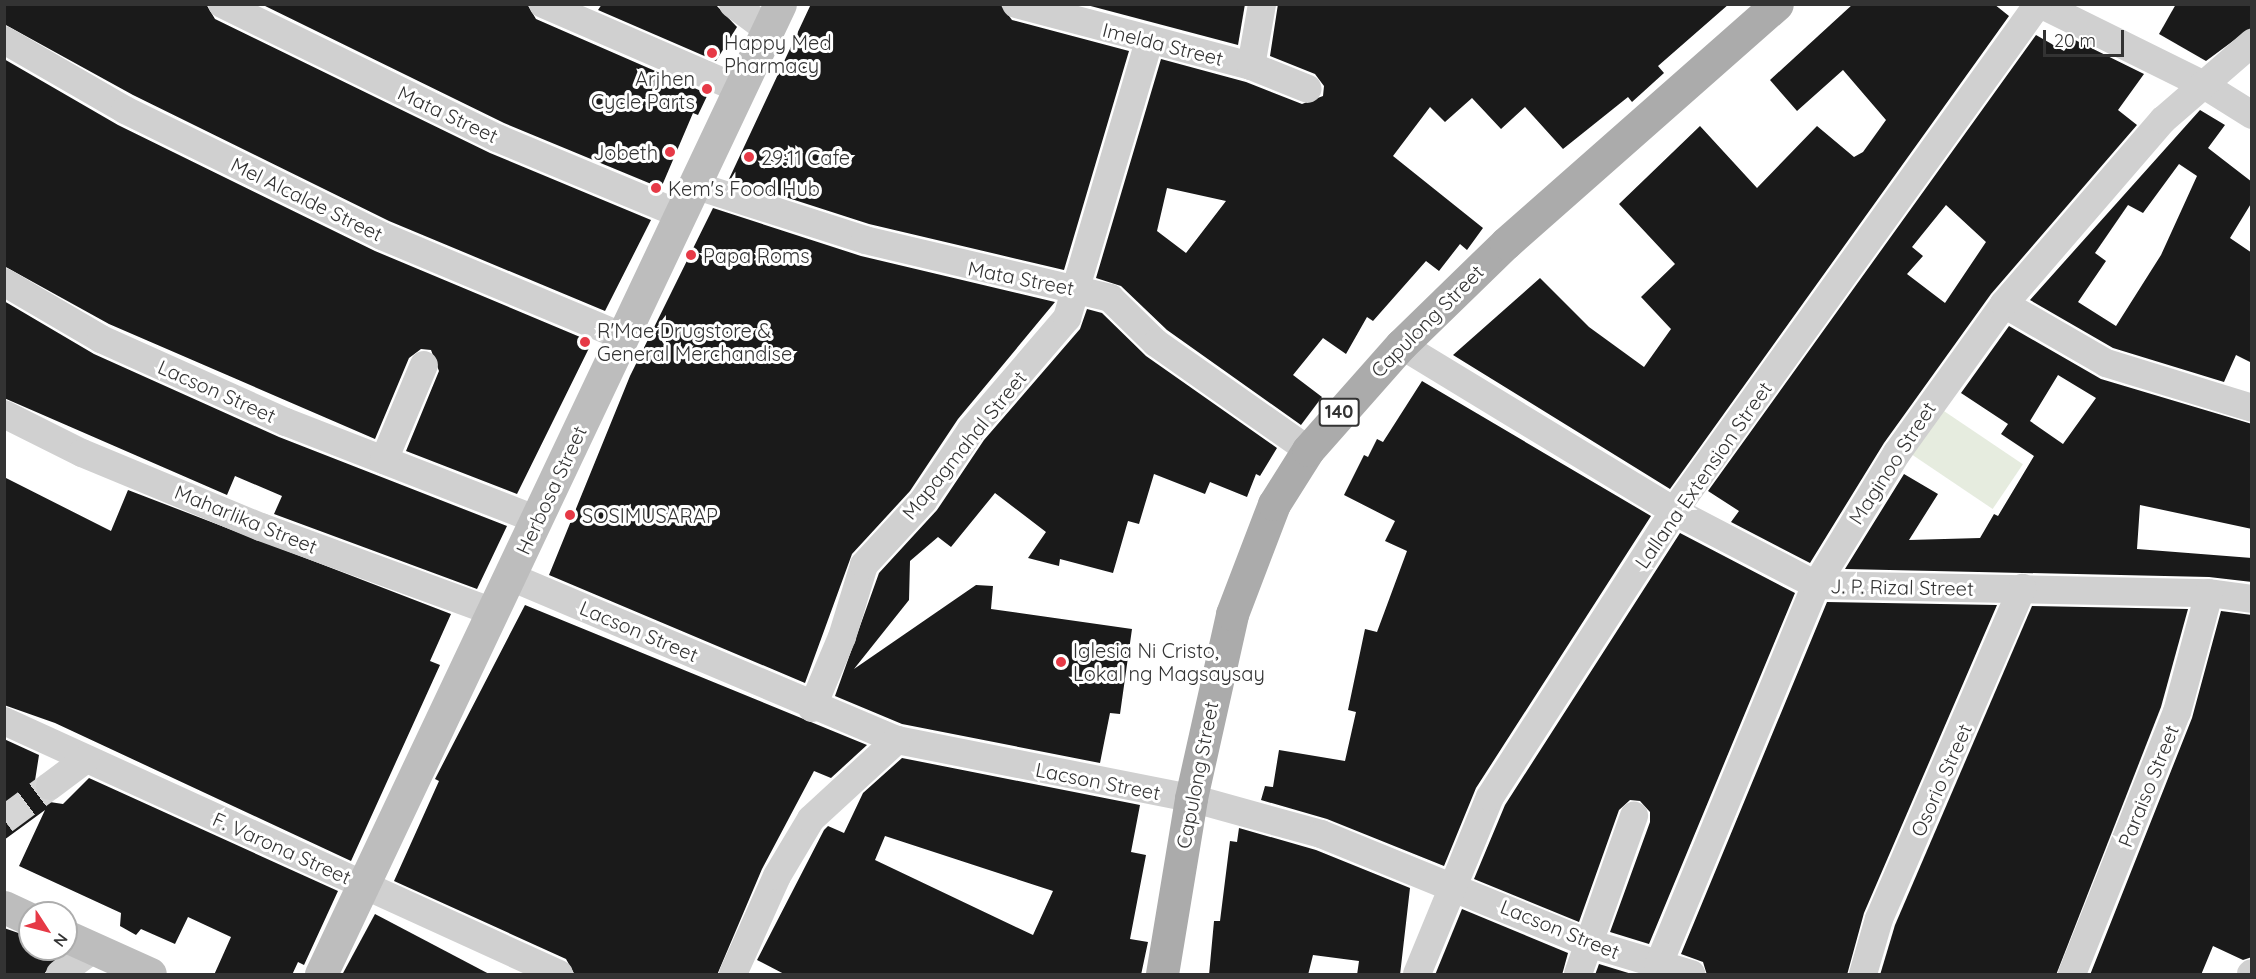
<!DOCTYPE html>
<style>
body{margin:0}
#map{position:relative;width:2256px;height:979px;overflow:hidden;background:#fff;font-family:Quicksand,sans-serif}
div>[style]{position:absolute}
[style*='--x']{left:calc(var(--x)*1px);top:calc(var(--y)*1px);width:calc(var(--w)*1px);rotate:calc(var(--a)*1deg)}
.green>*{inset:0;background:#e6ecdf;transform-origin:0 0}
.building>*{inset:0;background:#1a1a1a}
.street-tunnel>*{height:28px;margin-top:-14px;transform-origin:0;background:repeating-linear-gradient(90deg,#d6d6d6 0 28px,transparent 0 42px)}
.street>*{height:28px;margin:-14px;padding:0 14px;transform-origin:14px;border-radius:14px;background:#d0d0d0}
.secondary>*{height:33px;margin:-16.5px;padding:0 16.5px;transform-origin:16.5px;border-radius:16.5px;background:#bdbdbd}
.primary>*{height:33px;margin:-16.5px;padding:0 16.5px;transform-origin:16.5px;border-radius:16.5px;background:#ababab}
.dots>*{width:16px;height:16px;translate:-50% -50%;box-sizing:border-box;border:3px solid #fff;border-radius:50%}
span{translate:-50% -50%;white-space:nowrap;text-align:center;line-height:1.15;-webkit-text-stroke:6px #fff;paint-order:stroke}
.shield-label span{padding:2px 4px;background:#fff;border:2px solid;border-radius:4px;-webkit-text-stroke-width:0}
.shield-label{font-size:18px;color:#333;font-weight:700}
.poi-label{font-size:20px;color:#333}
.left{translate:0 -50%;text-align:left}
.right{translate:-100% -50%;text-align:right}
.street-label{font-size:20px;color:#333}
.frame{position:absolute;inset:0;border:6px solid #333;pointer-events:none}
.north{position:absolute;left:18px;top:901px;width:60px;height:60px;box-sizing:border-box;background:#fff;border:2px solid #adadad;border-radius:50%;rotate:126deg;font-size:16px;font-weight:700;line-height:24px;text-align:center;color:#333}
.north::after{content:'';display:block;margin:auto;width:21px;height:27px;background:#e63946;clip-path:polygon(50% 0,100% 100%,50% 72%,0 100%)}
.scale{position:absolute;left:2043px;top:30px;width:81px;height:27px;box-sizing:border-box;border:3px solid #333;border-top:0;padding-left:8px;font-size:18px;line-height:21px;white-space:nowrap;color:#333;-webkit-text-stroke:4px #fff;paint-order:stroke}
</style>
<div id="map">
<div class="green">
<div style="left:1935px;top:405px;width:106px;height:54px;rotate:34deg"></div>
</div>
<div class="building">
<div style="clip-path:polygon(4px 4px,206px 4px,215px 19px,490px 153px,651px 220px,605px 311px,389px 221px,133px 95px,4px 24px)"></div>
<div style="clip-path:polygon(261px 4px,527px 4px,536px 19px,708px 94px,698px 115px,693px 113px,661px 188px,504px 123px)"></div>
<div style="clip-path:polygon(602px 4px,715px 4px,737px 27px,716px 61px,598px 10px)"></div>
<div style="clip-path:polygon(811px 4px,1000px 4px,1012px 20px,1129px 51px,1064px 270px,869px 224px,729px 179px)"></div>
<div style="clip-path:polygon(1083px 4px,1245px 4px,1238px 45px)"></div>
<div style="clip-path:polygon(evenodd,1278px 4px,1729px 4px,1658px 66px,1664px 73px,1632px 102px,1628px 97px,1563px 149px,1525px 107px,1501px 129px,1472px 98px,1445px 122px,1430px 107px,1393px 156px,1483px 228px,1467px 250px,1460px 244px,1439px 271px,1426px 261px,1373px 321px,1367px 317px,1346px 354px,1323px 338px,1293px 375px,1322px 397px,1301px 425px,1167px 330px,1121px 286px,1096px 278px,1161px 59px,1246px 82px,1302px 104px,1323px 96px,1324px 86px,1315px 74px,1270px 56px,1278px 4px,1167px 188px,1226px 201px,1186px 253px,1157px 231px,1167px 188px)"></div>
<div style="clip-path:polygon(1853px 4px,1994px 4px,2009px 16px,1670px 489px,1453px 355px,1540px 278px,1589px 327px,1644px 367px,1671px 329px,1641px 297px,1675px 264px,1619px 204px,1700px 126px,1757px 188px,1817px 126px,1854px 157px,1863px 152px,1886px 120px,1843px 70px,1797px 111px,1770px 80px)"></div>
<div style="clip-path:polygon(2176px 4px,2252px 4px,2252px 27px,2206px 61px,2159px 34px)"></div>
<div style="clip-path:polygon(evenodd,2036px 35px,2064px 51px,2073px 39px,2144px 74px,2118px 110px,2137px 125px,1991px 294px,1884px 443px,1810px 563px,1731px 522px,1739px 511px,1708px 491px,2036px 35px,1946px 205px,1986px 242px,1945px 303px,1907px 274px,1923px 256px,1912px 247px,1946px 205px)"></div>
<div style="clip-path:polygon(4px 59px,118px 125px,375px 251px,592px 342px,517px 494px,406px 451px,439px 371px,431px 350px,421px 349px,409px 358px,375px 439px,109px 324px,4px 266px)"></div>
<div style="clip-path:polygon(evenodd,2200px 110px,2225px 125px,2208px 148px,2252px 182px,2252px 202px,2230px 238px,2252px 253px,2252px 363px,2236px 355px,2224px 382px,2113px 348px,2030px 300px,2200px 110px,2179px 164px,2197px 176px,2161px 255px,2116px 326px,2078px 302px,2106px 261px,2095px 253px,2128px 205px,2143px 213px,2179px 164px)"></div>
<div style="clip-path:polygon(713px 208px,861px 256px,1055px 302px,958px 419px,910px 491px,852px 554px,805px 683px,549px 575px,630px 376px)"></div>
<div style="clip-path:polygon(4px 301px,94px 354px,279px 437px,507px 526px,477px 589px,274px 514px,282px 496px,235px 476px,227px 495px,4px 398px)"></div>
<div style="clip-path:polygon(1087px 309px,1102px 313px,1146px 356px,1277px 448px,1260px 476px,1256px 474px,1247px 497px,1210px 482px,1205px 494px,1154px 474px,1139px 524px,1128px 521px,1113px 573px,1060px 559px,1059px 566px,1028px 558px,1046px 532px,995px 493px,951px 547px,938px 537px,910px 561px,909px 600px,854px 669px,976px 585px,993px 586px,991px 609px,1132px 629px,1120px 714px,1110px 713px,1100px 763px,902px 724px,835px 696px,879px 573px,937px 510px,984px 440px,1080px 329px)"></div>
<div style="clip-path:polygon(evenodd,2009px 326px,2101px 379px,2252px 424px,2252px 529px,2140px 505px,2137px 549px,2252px 558px,2252px 582px,2209px 577px,1845px 569px,1904px 474px,1938px 494px,1909px 540px,1980px 538px,1994px 514px,1998px 516px,2034px 456px,2001px 434px,2008px 424px,1961px 393px,2009px 326px,2058px 375px,2096px 398px,2063px 444px,2030px 421px,2058px 375px)"></div>
<div style="clip-path:polygon(1422px 381px,1651px 516px,1476px 788px,1444px 866px,1327px 819px,1261px 800px,1265px 786px,1273px 787px,1279px 750px,1345px 761px,1356px 712px,1348px 710px,1365px 629px,1377px 632px,1407px 551px,1385px 541px,1395px 521px,1344px 495px,1364px 455px,1368px 457px,1377px 439px,1383px 442px)"></div>
<div style="clip-path:polygon(4px 477px,111px 531px,128px 490px,451px 614px,430px 661px,440px 665px,351px 861px,55px 723px,4px 705px)"></div>
<div style="clip-path:polygon(1680px 533px,1795px 593px,1649px 944px,1610px 932px,1650px 822px,1650px 812px,1640px 801px,1630px 800px,1619px 810px,1579px 922px,1474px 879px,1505px 805px)"></div>
<div style="clip-path:polygon(1827px 602px,1997px 605px,1864px 913px,1847px 975px,1707px 975px,1703px 962px,1681px 954px)"></div>
<div style="clip-path:polygon(525px 605px,867px 745px,831px 778px,814px 771px,762px 869px,717px 975px,575px 975px,566px 959px,394px 881px,439px 781px,435px 779px)"></div>
<div style="clip-path:polygon(2032px 606px,2188px 609px,2161px 707px,2056px 975px,1880px 975px,1895px 925px)"></div>
<div style="clip-path:polygon(2221px 611px,2252px 615px,2252px 957px,2243px 960px,2213px 946px,2201px 975px,2090px 975px,2192px 718px)"></div>
<div style="clip-path:polygon(4px 739px,39px 755px,34px 787px,43px 801px,63px 804px,89px 778px,338px 891px,304px 965px,298px 962px,292px 975px,214px 975px,231px 937px,188px 917px,175px 944px,141px 929px,136px 935px,120px 926px,121px 913px,19px 866px,45px 810px,4px 840px)"></div>
<div style="clip-path:polygon(evenodd,902px 758px,1140px 805px,1131px 852px,1146px 855px,1130px 939px,1148px 942px,1141px 975px,786px 975px,757px 960px,824px 830px,828px 826px,844px 833px,863px 793px,902px 758px,885px 836px,1053px 891px,1033px 935px,875px 860px,885px 836px)"></div>
<div style="clip-path:polygon(1239px 828px,1316px 850px,1410px 888px,1400px 975px,1357px 975px,1359px 961px,1313px 955px,1308px 975px,1209px 975px,1214px 921px,1220px 921px,1230px 841px,1237px 842px)"></div>
<div style="clip-path:polygon(1462px 909px,1568px 953px,1562px 975px,1435px 975px)"></div>
<div style="clip-path:polygon(375px 914px,491px 975px,342px 975px)"></div>
<div style="clip-path:polygon(4px 928px,30px 937px,30px 949px,60px 954px,44px 974px,4px 975px)"></div>
<div style="clip-path:polygon(1599px 964px,1635px 975px,1595px 975px)"></div>
</div>
<div class="street-tunnel">
<div style="--x:4;--y:820;--w:57;--a:-36.5"></div>
</div>
<div class="street">
<div style="--x:222;--y:4;--w:306;--a:26"></div>
<div style="--x:497;--y:138;--w:198;--a:22.6"></div>
<div style="--x:543;--y:4;--w:214;--a:23.4"></div>
<div style="--x:733;--y:4;--w:44;--a:36.6"></div>
<div style="--x:1016;--y:4;--w:243;--a:14.8"></div>
<div style="--x:1251;--y:66;--w:61;--a:22"></div>
<div style="--x:2040;--y:4;--w:183;--a:26.3"></div>
<div style="--x:2204;--y:85;--w:57;--a:32"></div>
<div style="--x:4;--y:40;--w:140;--a:30"></div>
<div style="--x:125;--y:110;--w:286;--a:26.1"></div>
<div style="--x:382;--y:236;--w:259;--a:22.7"></div>
<div style="--x:1251;--y:66;--w:63;--a:-79.9"></div>
<div style="--x:694;--y:185;--w:180;--a:17.8"></div>
<div style="--x:865;--y:240;--w:252;--a:13.3"></div>
<div style="--x:1110;--y:298;--w:64;--a:44.4"></div>
<div style="--x:1156;--y:343;--w:186;--a:35.1"></div>
<div style="--x:4;--y:282;--w:113;--a:30.4"></div>
<div style="--x:101;--y:339;--w:203;--a:24.2"></div>
<div style="--x:286;--y:422;--w:270;--a:21.3"></div>
<div style="--x:2004;--y:304;--w:118;--a:30"></div>
<div style="--x:2106;--y:363;--w:153;--a:17.1"></div>
<div style="--x:1401;--y:345;--w:320;--a:31.3"></div>
<div style="--x:1674;--y:511;--w:160;--a:27.5"></div>
<div style="--x:1816;--y:585;--w:393;--a:1.2"></div>
<div style="--x:2209;--y:593;--w:43;--a:7.9"></div>
<div style="--x:4;--y:414;--w:87;--a:26.6"></div>
<div style="--x:82;--y:453;--w:194;--a:22.5"></div>
<div style="--x:261;--y:527;--w:247;--a:20.1"></div>
<div style="--x:384;--y:460;--w:103;--a:-67.2"></div>
<div style="--x:511;--y:577;--w:419;--a:22.9"></div>
<div style="--x:897;--y:740;--w:300;--a:11.2"></div>
<div style="--x:1191;--y:798;--w:135;--a:15.5"></div>
<div style="--x:1321;--y:834;--w:288;--a:22.2"></div>
<div style="--x:1588;--y:943;--w:108;--a:16.8"></div>
<div style="--x:812;--y:708;--w:77;--a:-67.1"></div>
<div style="--x:842;--y:637;--w:75;--a:-73"></div>
<div style="--x:864;--y:565;--w:87;--a:-47.3"></div>
<div style="--x:923;--y:501;--w:86;--a:-55.9"></div>
<div style="--x:971;--y:430;--w:148;--a:-49.4"></div>
<div style="--x:1067;--y:318;--w:289;--a:-73.5"></div>
<div style="--x:4;--y:721;--w:610;--a:24.51"></div>
<div style="--x:50;--y:786;--w:45;--a:-36.9"></div>
<div style="--x:1658;--y:966;--w:412;--a:-67.5"></div>
<div style="--x:1816;--y:585;--w:155;--a:-58.5"></div>
<div style="--x:1897;--y:453;--w:183;--a:-54.3"></div>
<div style="--x:2004;--y:304;--w:243;--a:-49.2"></div>
<div style="--x:2163;--y:120;--w:118;--a:-40.9"></div>
<div style="--x:60;--y:974;--w:41;--a:-37.1"></div>
<div style="--x:733;--y:974;--w:107;--a:-65.8"></div>
<div style="--x:777;--y:876;--w:66;--a:-59.2"></div>
<div style="--x:811;--y:819;--w:117;--a:-42.6"></div>
<div style="--x:1417;--y:974;--w:191;--a:-67.6"></div>
<div style="--x:1490;--y:797;--w:340;--a:-57.2"></div>
<div style="--x:1674;--y:511;--w:624;--a:-54.32"></div>
<div style="--x:1578;--y:974;--w:168;--a:-70.5"></div>
<div style="--x:1863;--y:974;--w:57;--a:-73.8"></div>
<div style="--x:1879;--y:919;--w:361;--a:-66.6"></div>
<div style="--x:2072;--y:974;--w:282;--a:-68.2"></div>
<div style="--x:2177;--y:712;--w:123;--a:-74.9"></div>
<div style="--x:2251;--y:974;--w:1;--a:-45"></div>
</div>
<div class="secondary">
<div style="--x:4;--y:907;--w:29;--a:25"></div>
<div style="--x:66;--y:936;--w:92;--a:24.3"></div>
<div style="--x:321;--y:974;--w:1073;--a:-64.68"></div>
</div>
<div class="primary">
<div style="--x:1162;--y:974;--w:178;--a:-80.6"></div>
<div style="--x:1191;--y:798;--w:189;--a:-77.4"></div>
<div style="--x:1232;--y:614;--w:118;--a:-69.1"></div>
<div style="--x:1274;--y:504;--w:64;--a:-57.8"></div>
<div style="--x:1308;--y:450;--w:140;--a:-48.5"></div>
<div style="--x:1401;--y:345;--w:146;--a:-44.2"></div>
<div style="--x:1506;--y:243;--w:361;--a:-41.4"></div>
</div>
<div class="dots">
<div style="left:712px;top:53px;background:#e63946"></div>
<div style="left:707px;top:89px;background:#e63946"></div>
<div style="left:670px;top:152px;background:#e63946"></div>
<div style="left:749px;top:157px;background:#e63946"></div>
<div style="left:656px;top:188px;background:#e63946"></div>
<div style="left:691px;top:255px;background:#e63946"></div>
<div style="left:585px;top:342px;background:#e63946"></div>
<div style="left:570px;top:515px;background:#e63946"></div>
<div style="left:1061px;top:662px;background:#e63946"></div>
</div>
<div class="shield-label">
<span style="left:1339px;top:412px">140</span>
</div>
<div class="poi-label">
<span class="left" style="left:724px;top:54px">Happy Med<br>Pharmacy</span>
<span class="right" style="left:695px;top:90px">Arjhen<br>Cycle Parts</span>
<span class="right" style="left:658px;top:152px">Jobeth</span>
<span class="left" style="left:761px;top:157px">29:11 Cafe</span>
<span class="left" style="left:668px;top:188px">Kem's Food Hub</span>
<span class="left" style="left:703px;top:255px">Papa Roms</span>
<span class="left" style="left:597px;top:342px">R'Mae Drugstore &amp;<br>General Merchandise</span>
<span class="left" style="left:582px;top:515px">SOSIMUSARAP</span>
<span class="left" style="left:1073px;top:662px">Iglesia Ni Cristo,<br>Lokal ng Magsaysay</span>
</div>
<div class="street-label">
<span style="left:1163px;top:44px;rotate:14deg">Imelda Street</span>
<span style="left:448px;top:114px;rotate:25deg">Mata Street</span>
<span style="left:307px;top:199px;rotate:26deg">Mel Alcalde Street</span>
<span style="left:1021px;top:278px;rotate:11deg">Mata Street</span>
<span style="left:1427px;top:321px;rotate:-45deg">Capulong Street</span>
<span style="left:217px;top:391px;rotate:24deg">Lacson Street</span>
<span style="left:964px;top:445px;rotate:-51deg">Mapagmahal Street</span>
<span style="left:1892px;top:463px;rotate:-57deg">Maginoo Street</span>
<span style="left:1703px;top:475px;rotate:-55deg">Lallana Extension Street</span>
<span style="left:551px;top:490px;rotate:-65deg">Herbosa Street</span>
<span style="left:246px;top:519px;rotate:22deg">Maharlika Street</span>
<span style="left:1902px;top:587px;rotate:1deg">J. P. Rizal Street</span>
<span style="left:639px;top:631px;rotate:23deg">Lacson Street</span>
<span style="left:1197px;top:775px;rotate:-79deg">Capulong Street</span>
<span style="left:1941px;top:780px;rotate:-66deg">Osorio Street</span>
<span style="left:1098px;top:781px;rotate:11deg">Lacson Street</span>
<span style="left:2148px;top:786px;rotate:-68deg">Paraiso Street</span>
<span style="left:282px;top:848px;rotate:24deg">F. Varona Street</span>
<span style="left:1560px;top:929px;rotate:22deg">Lacson Street</span>
</div>
<div class="frame"></div>
<div class="north">N</div>
<div class="scale">20 m</div>
</div>
